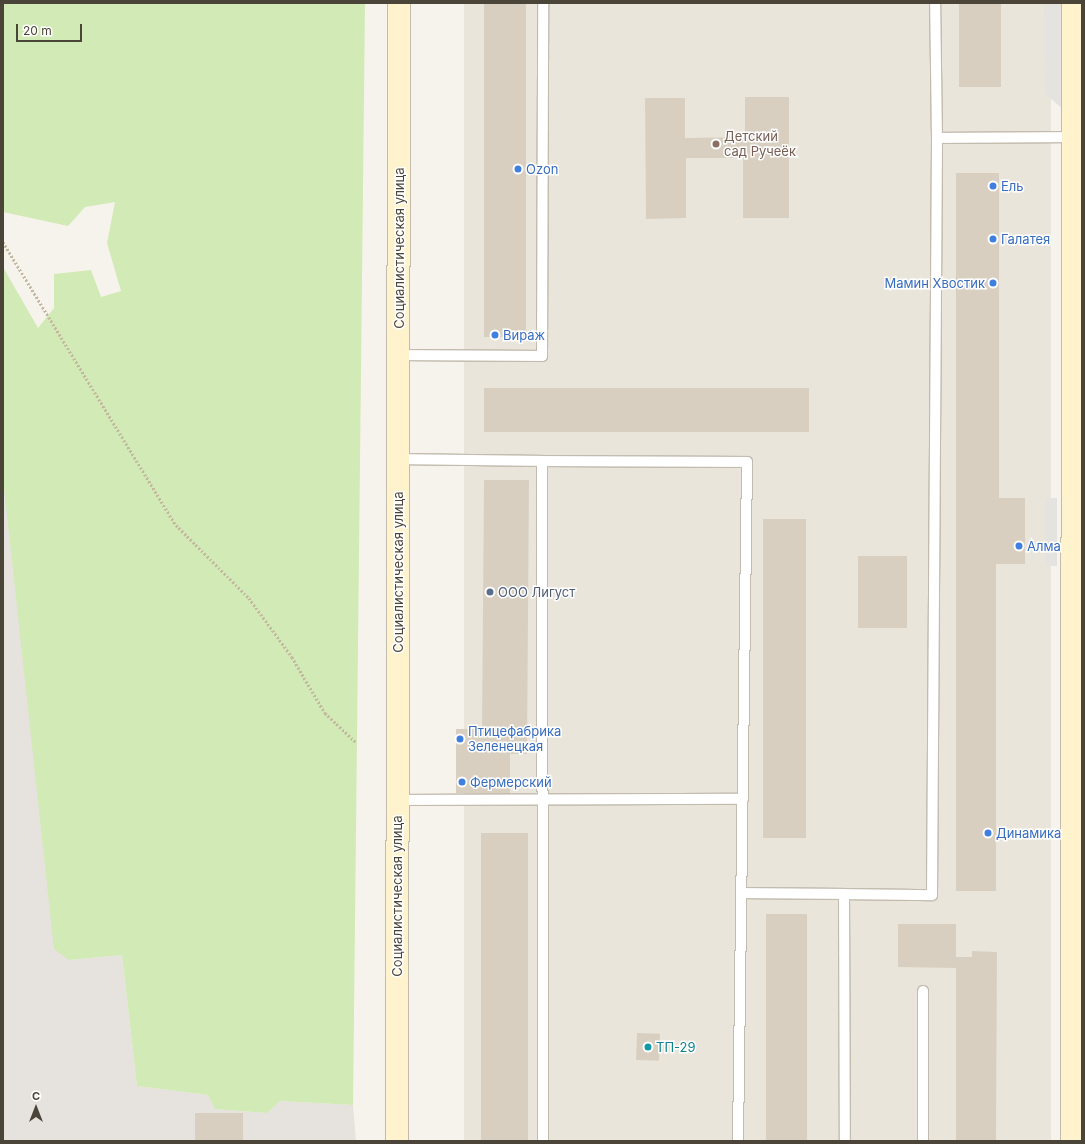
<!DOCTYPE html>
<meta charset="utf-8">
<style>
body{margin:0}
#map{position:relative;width:1085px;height:1144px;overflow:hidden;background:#f6f3ec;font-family:Inter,sans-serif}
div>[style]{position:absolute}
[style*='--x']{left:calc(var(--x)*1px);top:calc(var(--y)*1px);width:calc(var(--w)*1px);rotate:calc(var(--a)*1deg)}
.residential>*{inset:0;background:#eae5da;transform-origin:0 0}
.industrial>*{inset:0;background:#e6e2dd}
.green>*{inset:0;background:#d2eab5}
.parking>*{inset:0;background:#e5e3e0;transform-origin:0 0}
.building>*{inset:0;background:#d8cfc1;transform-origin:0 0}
.path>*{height:2.5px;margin-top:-1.25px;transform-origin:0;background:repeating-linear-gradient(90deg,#c4b79f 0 2px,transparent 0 4px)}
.roads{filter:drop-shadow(1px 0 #c2bbae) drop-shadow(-1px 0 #c2bbae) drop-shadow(0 1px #c2bbae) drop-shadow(0 -1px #c2bbae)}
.lane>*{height:10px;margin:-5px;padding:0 5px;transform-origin:5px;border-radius:5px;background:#fff}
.secondary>*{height:22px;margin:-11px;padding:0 11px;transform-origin:11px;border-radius:11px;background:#fff3cd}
.dots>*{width:11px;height:11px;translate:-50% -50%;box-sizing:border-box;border:2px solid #fff;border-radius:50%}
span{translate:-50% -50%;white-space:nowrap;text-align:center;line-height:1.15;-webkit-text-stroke:3px #fff;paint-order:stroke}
.education-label{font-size:13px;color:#785e54}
.left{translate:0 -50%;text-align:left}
.shop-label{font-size:13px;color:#366cbe}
.right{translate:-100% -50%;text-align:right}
.street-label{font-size:13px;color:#4b4439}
.service-label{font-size:13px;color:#4e5e75}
.culture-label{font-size:13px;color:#0d838f}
.frame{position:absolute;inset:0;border:4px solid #4b4439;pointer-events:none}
.north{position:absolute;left:16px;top:1088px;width:40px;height:40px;-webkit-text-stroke:3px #fff;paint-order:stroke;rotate:0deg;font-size:11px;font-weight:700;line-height:16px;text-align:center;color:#4b4439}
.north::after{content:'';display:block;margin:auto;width:14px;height:18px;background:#4b4439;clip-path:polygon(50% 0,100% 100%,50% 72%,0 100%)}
.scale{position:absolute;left:16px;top:24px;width:66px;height:18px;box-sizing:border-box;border:2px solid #4b4439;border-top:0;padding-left:5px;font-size:12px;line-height:14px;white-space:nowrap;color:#4b4439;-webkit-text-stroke:3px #fff;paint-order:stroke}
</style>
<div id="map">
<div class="residential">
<div style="left:464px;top:3px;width:587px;height:1138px"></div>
</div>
<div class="industrial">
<div style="clip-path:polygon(3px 478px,69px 960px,122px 955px,137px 1086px,208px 1095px,216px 1109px,266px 1113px,280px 1101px,353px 1105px,356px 1141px,3px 1141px)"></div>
</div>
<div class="green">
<div style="clip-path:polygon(3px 3px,365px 3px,353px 1105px,280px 1101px,267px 1113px,215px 1109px,208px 1095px,137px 1086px,122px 955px,69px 960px,54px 949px,3px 478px,3px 267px,38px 328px,54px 308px,54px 274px,91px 270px,101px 297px,121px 291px,107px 243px,115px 202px,85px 207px,68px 226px,3px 212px)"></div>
</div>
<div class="parking">
<div style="clip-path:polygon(1044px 3px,1061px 3px,1062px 108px,1045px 94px)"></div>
<div style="left:1045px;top:498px;width:12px;height:68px"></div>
</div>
<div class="building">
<div style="left:484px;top:3px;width:42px;height:334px"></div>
<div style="left:959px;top:3px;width:42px;height:84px"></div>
<div style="clip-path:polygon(745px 97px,789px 97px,789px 218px,743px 218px,743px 158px,686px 158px,686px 218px,646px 219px,645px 98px,685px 98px,685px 138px,745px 137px)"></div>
<div style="clip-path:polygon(956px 173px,999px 173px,999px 498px,1025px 498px,1025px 564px,996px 564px,996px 891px,956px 891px)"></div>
<div style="left:484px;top:388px;width:325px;height:44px"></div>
<div style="clip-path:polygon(484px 480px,529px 480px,527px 754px,510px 754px,510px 794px,456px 793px,456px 729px,482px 729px)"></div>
<div style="left:763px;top:519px;width:43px;height:319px"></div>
<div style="left:858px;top:556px;width:49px;height:72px"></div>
<div style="left:481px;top:833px;width:47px;height:308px"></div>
<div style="left:766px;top:914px;width:41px;height:227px"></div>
<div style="clip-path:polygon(898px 924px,956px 924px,956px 957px,972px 957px,972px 951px,997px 952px,996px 1141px,956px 1141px,956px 968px,898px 967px)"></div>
<div style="left:637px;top:1033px;width:23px;height:27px;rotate:2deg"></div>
<div style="left:243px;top:1113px;width:28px;height:48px;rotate:90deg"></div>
</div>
<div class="path">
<div style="--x:3;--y:242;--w:332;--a:58.6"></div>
<div style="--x:176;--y:525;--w:103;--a:45"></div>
<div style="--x:249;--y:598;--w:73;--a:53.9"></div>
<div style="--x:292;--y:657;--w:65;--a:59.5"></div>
<div style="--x:325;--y:713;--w:44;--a:43.2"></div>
</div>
<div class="roads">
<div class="lane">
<div style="--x:937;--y:138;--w:135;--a:-0.4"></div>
<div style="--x:399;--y:355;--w:143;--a:0.4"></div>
<div style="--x:542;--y:356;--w:353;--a:-89.8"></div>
<div style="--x:398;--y:459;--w:144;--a:0.8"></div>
<div style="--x:398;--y:800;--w:345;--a:-0.2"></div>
<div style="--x:742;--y:893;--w:102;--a:0.6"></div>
<div style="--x:844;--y:894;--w:247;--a:89.8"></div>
<div style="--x:844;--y:894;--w:88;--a:0.7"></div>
<div style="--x:932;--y:895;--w:757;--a:-89.62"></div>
<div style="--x:937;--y:138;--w:135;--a:-90.8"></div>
<div style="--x:923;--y:991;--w:150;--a:90"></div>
<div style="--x:543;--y:1141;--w:680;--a:-90.08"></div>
<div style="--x:542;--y:461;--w:205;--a:0.3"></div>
<div style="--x:747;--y:462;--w:679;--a:90.76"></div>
</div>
<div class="secondary">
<div style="--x:397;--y:1141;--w:1138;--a:-89.9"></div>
<div style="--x:1072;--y:1141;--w:1138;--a:-89.95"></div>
</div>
</div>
<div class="dots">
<div style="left:716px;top:144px;background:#8d6e63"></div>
<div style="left:518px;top:169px;background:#3f7fe0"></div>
<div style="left:993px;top:186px;background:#3f7fe0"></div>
<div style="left:993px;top:239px;background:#3f7fe0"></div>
<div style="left:993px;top:283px;background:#3f7fe0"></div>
<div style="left:495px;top:335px;background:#3f7fe0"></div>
<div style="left:1019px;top:546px;background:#3f7fe0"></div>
<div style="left:490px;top:592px;background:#5c6f8a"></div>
<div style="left:460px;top:739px;background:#3f7fe0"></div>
<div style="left:462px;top:782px;background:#3f7fe0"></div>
<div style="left:988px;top:833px;background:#3f7fe0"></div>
<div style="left:648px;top:1047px;background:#0f9aa8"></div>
</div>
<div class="education-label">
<span class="left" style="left:724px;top:144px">Детский<br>сад Ручеёк</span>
</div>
<div class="shop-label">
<span class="left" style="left:526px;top:169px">Ozon</span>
<span class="left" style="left:1001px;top:186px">Ель</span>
<span class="left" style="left:1001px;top:239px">Галатея</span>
<span class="right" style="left:985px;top:283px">Мамин Хвостик</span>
<span class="left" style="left:503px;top:335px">Вираж</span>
<span class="left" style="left:1027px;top:546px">Алма</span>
<span class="left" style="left:468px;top:739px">Птицефабрика<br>Зеленецкая</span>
<span class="left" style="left:470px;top:782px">Фермерский</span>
<span class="left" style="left:996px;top:833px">Динамика</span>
</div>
<div class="street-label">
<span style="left:399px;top:248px;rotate:-90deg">Социалистическая улица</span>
<span style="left:398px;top:572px;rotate:-90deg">Социалистическая улица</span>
<span style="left:397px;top:896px;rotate:-90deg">Социалистическая улица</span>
</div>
<div class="service-label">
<span class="left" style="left:498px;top:592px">ООО Лигуст</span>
</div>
<div class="culture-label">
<span class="left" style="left:656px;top:1047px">ТП-29</span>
</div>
<div class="frame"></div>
<div class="north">С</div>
<div class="scale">20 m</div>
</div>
